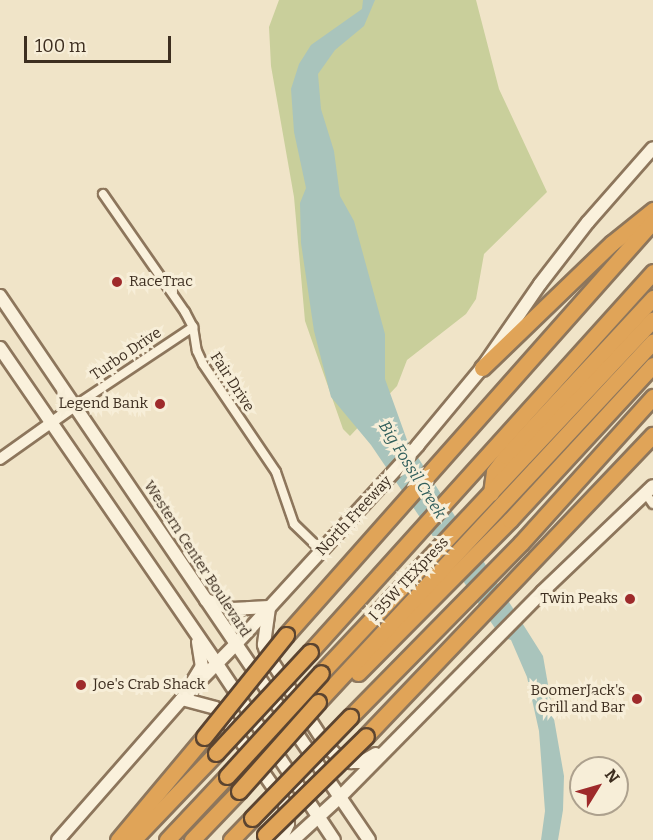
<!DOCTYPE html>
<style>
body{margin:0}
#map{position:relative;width:653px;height:840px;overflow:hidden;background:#f0e4c8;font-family:Bitter,serif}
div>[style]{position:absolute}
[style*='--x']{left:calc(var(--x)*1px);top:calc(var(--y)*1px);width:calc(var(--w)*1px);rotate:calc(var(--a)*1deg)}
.green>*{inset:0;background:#c9cf9b}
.water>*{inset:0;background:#a9c4bc}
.roads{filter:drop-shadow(2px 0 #8d765c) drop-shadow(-2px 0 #8d765c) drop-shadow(0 2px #8d765c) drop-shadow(0 -2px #8d765c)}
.minor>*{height:8px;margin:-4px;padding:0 4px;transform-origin:4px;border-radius:4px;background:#faf1dc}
.tertiary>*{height:10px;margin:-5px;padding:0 5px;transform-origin:5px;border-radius:5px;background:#faf1dc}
.secondary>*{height:12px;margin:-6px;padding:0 6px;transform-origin:6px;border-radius:6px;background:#faf1dc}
.motorway>*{height:15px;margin:-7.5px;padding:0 7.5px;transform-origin:7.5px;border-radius:7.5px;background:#e0a458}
.bridges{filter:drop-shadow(2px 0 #5b4430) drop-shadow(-2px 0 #5b4430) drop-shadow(0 2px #5b4430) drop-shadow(0 -2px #5b4430)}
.motorway-bridge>*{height:15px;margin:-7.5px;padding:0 7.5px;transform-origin:7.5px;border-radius:7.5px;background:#e0a458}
.dots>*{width:16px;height:16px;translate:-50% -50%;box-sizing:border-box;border:3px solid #f7eed8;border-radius:50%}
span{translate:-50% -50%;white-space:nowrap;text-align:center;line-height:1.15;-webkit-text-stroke:6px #f7eed8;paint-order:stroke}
.poi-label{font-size:15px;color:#3d2e20}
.left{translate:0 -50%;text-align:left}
.right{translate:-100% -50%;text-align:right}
.street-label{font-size:15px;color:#3d2e20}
.water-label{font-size:16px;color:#2f5d5a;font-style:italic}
.north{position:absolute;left:569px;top:756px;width:60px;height:60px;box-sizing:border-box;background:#f7eed8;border:2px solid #ada18e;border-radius:50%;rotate:53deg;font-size:16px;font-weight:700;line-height:24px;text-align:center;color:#3d2e20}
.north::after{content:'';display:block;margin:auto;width:21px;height:27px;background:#9e2a2b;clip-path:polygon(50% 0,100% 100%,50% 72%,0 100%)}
.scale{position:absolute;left:24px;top:36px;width:147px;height:27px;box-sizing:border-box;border:3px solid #3d2e20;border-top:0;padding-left:8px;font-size:18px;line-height:21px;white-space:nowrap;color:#3d2e20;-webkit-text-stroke:4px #f7eed8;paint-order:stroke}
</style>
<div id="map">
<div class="green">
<div style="clip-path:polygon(279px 0,476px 0,499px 89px,547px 192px,484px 254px,476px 299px,466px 314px,407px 360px,397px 386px,350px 436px,343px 429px,305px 321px,294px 197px,271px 66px,269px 27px)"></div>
</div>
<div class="water">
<div style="clip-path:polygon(363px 0,375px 0,364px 26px,335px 50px,318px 74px,321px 109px,334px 151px,340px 196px,354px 221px,385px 334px,385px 379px,407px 440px,543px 656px,564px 776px,563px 810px,558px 840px,541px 840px,545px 811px,539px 731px,527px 677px,511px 640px,501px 637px,371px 445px,331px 397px,314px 331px,301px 243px,300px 203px,306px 188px,294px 132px,291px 89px,299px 64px,311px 45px,362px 9px)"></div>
</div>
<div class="roads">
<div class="minor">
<div style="--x:103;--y:194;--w:144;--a:55.2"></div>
<div style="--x:185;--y:312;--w:17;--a:62"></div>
<div style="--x:193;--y:327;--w:24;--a:81"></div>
<div style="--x:197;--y:351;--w:14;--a:65"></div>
<div style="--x:203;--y:364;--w:130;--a:55.9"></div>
<div style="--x:276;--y:472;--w:55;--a:70.9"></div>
<div style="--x:294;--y:524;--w:39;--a:44"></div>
<div style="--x:76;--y:405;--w:141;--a:-33.7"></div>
<div style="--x:646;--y:494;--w:12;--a:55"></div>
</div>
<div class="tertiary">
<div style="--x:0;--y:459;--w:93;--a:-35.4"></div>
</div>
<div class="secondary">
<div style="--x:0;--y:296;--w:657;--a:55.85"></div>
<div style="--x:0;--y:348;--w:383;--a:55.5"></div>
<div style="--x:217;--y:664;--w:211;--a:56.4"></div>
<div style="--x:206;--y:600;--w:28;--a:19"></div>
<div style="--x:232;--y:609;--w:37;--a:-3"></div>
<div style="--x:269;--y:608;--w:37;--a:98"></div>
<div style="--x:264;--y:645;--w:9;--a:72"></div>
<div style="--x:267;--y:654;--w:108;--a:57"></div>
<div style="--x:326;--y:745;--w:13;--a:45"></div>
<div style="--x:335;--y:754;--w:18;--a:27"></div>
<div style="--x:351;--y:762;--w:11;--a:0"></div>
<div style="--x:362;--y:762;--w:16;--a:-30"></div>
<div style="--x:198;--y:642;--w:24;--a:81"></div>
<div style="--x:202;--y:666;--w:39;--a:121"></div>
<div style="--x:182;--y:699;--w:34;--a:15"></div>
<div style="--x:215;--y:708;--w:11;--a:41"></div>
<div style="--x:223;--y:715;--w:108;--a:55.1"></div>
<div style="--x:285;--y:804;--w:20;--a:81"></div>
<div style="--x:288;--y:824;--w:17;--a:114"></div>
<div style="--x:58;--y:840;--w:188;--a:-48.7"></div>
<div style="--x:182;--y:699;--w:76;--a:-45.5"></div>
<div style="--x:235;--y:645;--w:271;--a:-47.5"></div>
<div style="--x:418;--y:445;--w:100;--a:-50.3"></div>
<div style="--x:482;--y:368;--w:102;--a:-55.4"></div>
<div style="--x:540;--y:284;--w:78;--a:-52.3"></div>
<div style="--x:588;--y:222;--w:98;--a:-48.7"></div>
<div style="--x:293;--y:840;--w:65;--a:-42.5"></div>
<div style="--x:341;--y:796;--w:286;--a:-45.4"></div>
<div style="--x:542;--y:592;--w:153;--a:-43.7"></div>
</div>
<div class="motorway">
<div style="--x:482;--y:368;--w:180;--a:-43.9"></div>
<div style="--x:612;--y:243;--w:53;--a:-38.8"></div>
<div style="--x:491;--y:493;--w:21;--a:-82"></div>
<div style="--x:494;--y:472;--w:20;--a:-53"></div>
<div style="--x:506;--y:456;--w:216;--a:-47.1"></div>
<div style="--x:286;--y:635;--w:553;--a:-48.44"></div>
<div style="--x:310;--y:652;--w:512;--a:-47.93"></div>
<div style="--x:321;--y:673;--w:485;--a:-46.8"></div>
<div style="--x:358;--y:673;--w:216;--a:-45.2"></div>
<div style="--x:510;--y:520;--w:211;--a:-47.3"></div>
<div style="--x:318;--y:702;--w:492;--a:-47.1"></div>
<div style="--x:350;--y:717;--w:244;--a:-45.5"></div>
<div style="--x:521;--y:543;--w:197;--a:-47.9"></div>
<div style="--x:366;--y:736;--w:416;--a:-46.4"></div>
<div style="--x:118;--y:840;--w:134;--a:-50.1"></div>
<div style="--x:133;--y:840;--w:120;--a:-46.3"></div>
<div style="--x:167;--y:840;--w:88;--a:-46.8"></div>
<div style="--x:192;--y:840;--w:68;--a:-46.2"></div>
<div style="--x:231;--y:840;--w:30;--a:-46"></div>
</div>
</div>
<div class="bridges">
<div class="motorway-bridge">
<div style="--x:204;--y:737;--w:131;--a:-51.2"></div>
<div style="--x:216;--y:753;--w:138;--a:-47.1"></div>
<div style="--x:227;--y:776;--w:139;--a:-47.6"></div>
<div style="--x:239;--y:791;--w:119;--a:-48.4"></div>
<div style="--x:252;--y:818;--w:141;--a:-45.9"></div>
<div style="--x:265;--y:835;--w:141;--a:-44.4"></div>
</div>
</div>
<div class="dots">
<div style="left:117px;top:282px;background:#9e2a2b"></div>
<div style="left:160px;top:404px;background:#9e2a2b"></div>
<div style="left:630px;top:599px;background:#9e2a2b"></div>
<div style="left:81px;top:685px;background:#9e2a2b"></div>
<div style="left:637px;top:699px;background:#9e2a2b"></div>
</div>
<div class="poi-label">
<span class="left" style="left:129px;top:282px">RaceTrac</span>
<span class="right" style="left:148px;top:404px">Legend Bank</span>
<span class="right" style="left:618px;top:599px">Twin Peaks</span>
<span class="left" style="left:93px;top:685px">Joe's Crab Shack</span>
<span class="right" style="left:625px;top:699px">BoomerJack's<br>Grill and Bar</span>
</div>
<div class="street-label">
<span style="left:126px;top:354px;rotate:-34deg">Turbo Drive</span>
<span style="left:232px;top:382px;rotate:57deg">Fair Drive</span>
<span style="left:354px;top:516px;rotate:-47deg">North Freeway</span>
<span style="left:197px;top:559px;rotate:57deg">Western Center Boulevard</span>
<span style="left:409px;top:579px;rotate:-47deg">I 35W TEXpress</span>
</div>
<div class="water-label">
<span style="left:412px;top:470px;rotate:58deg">Big Fossil Creek</span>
</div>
<div class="north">N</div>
<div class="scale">100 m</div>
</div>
